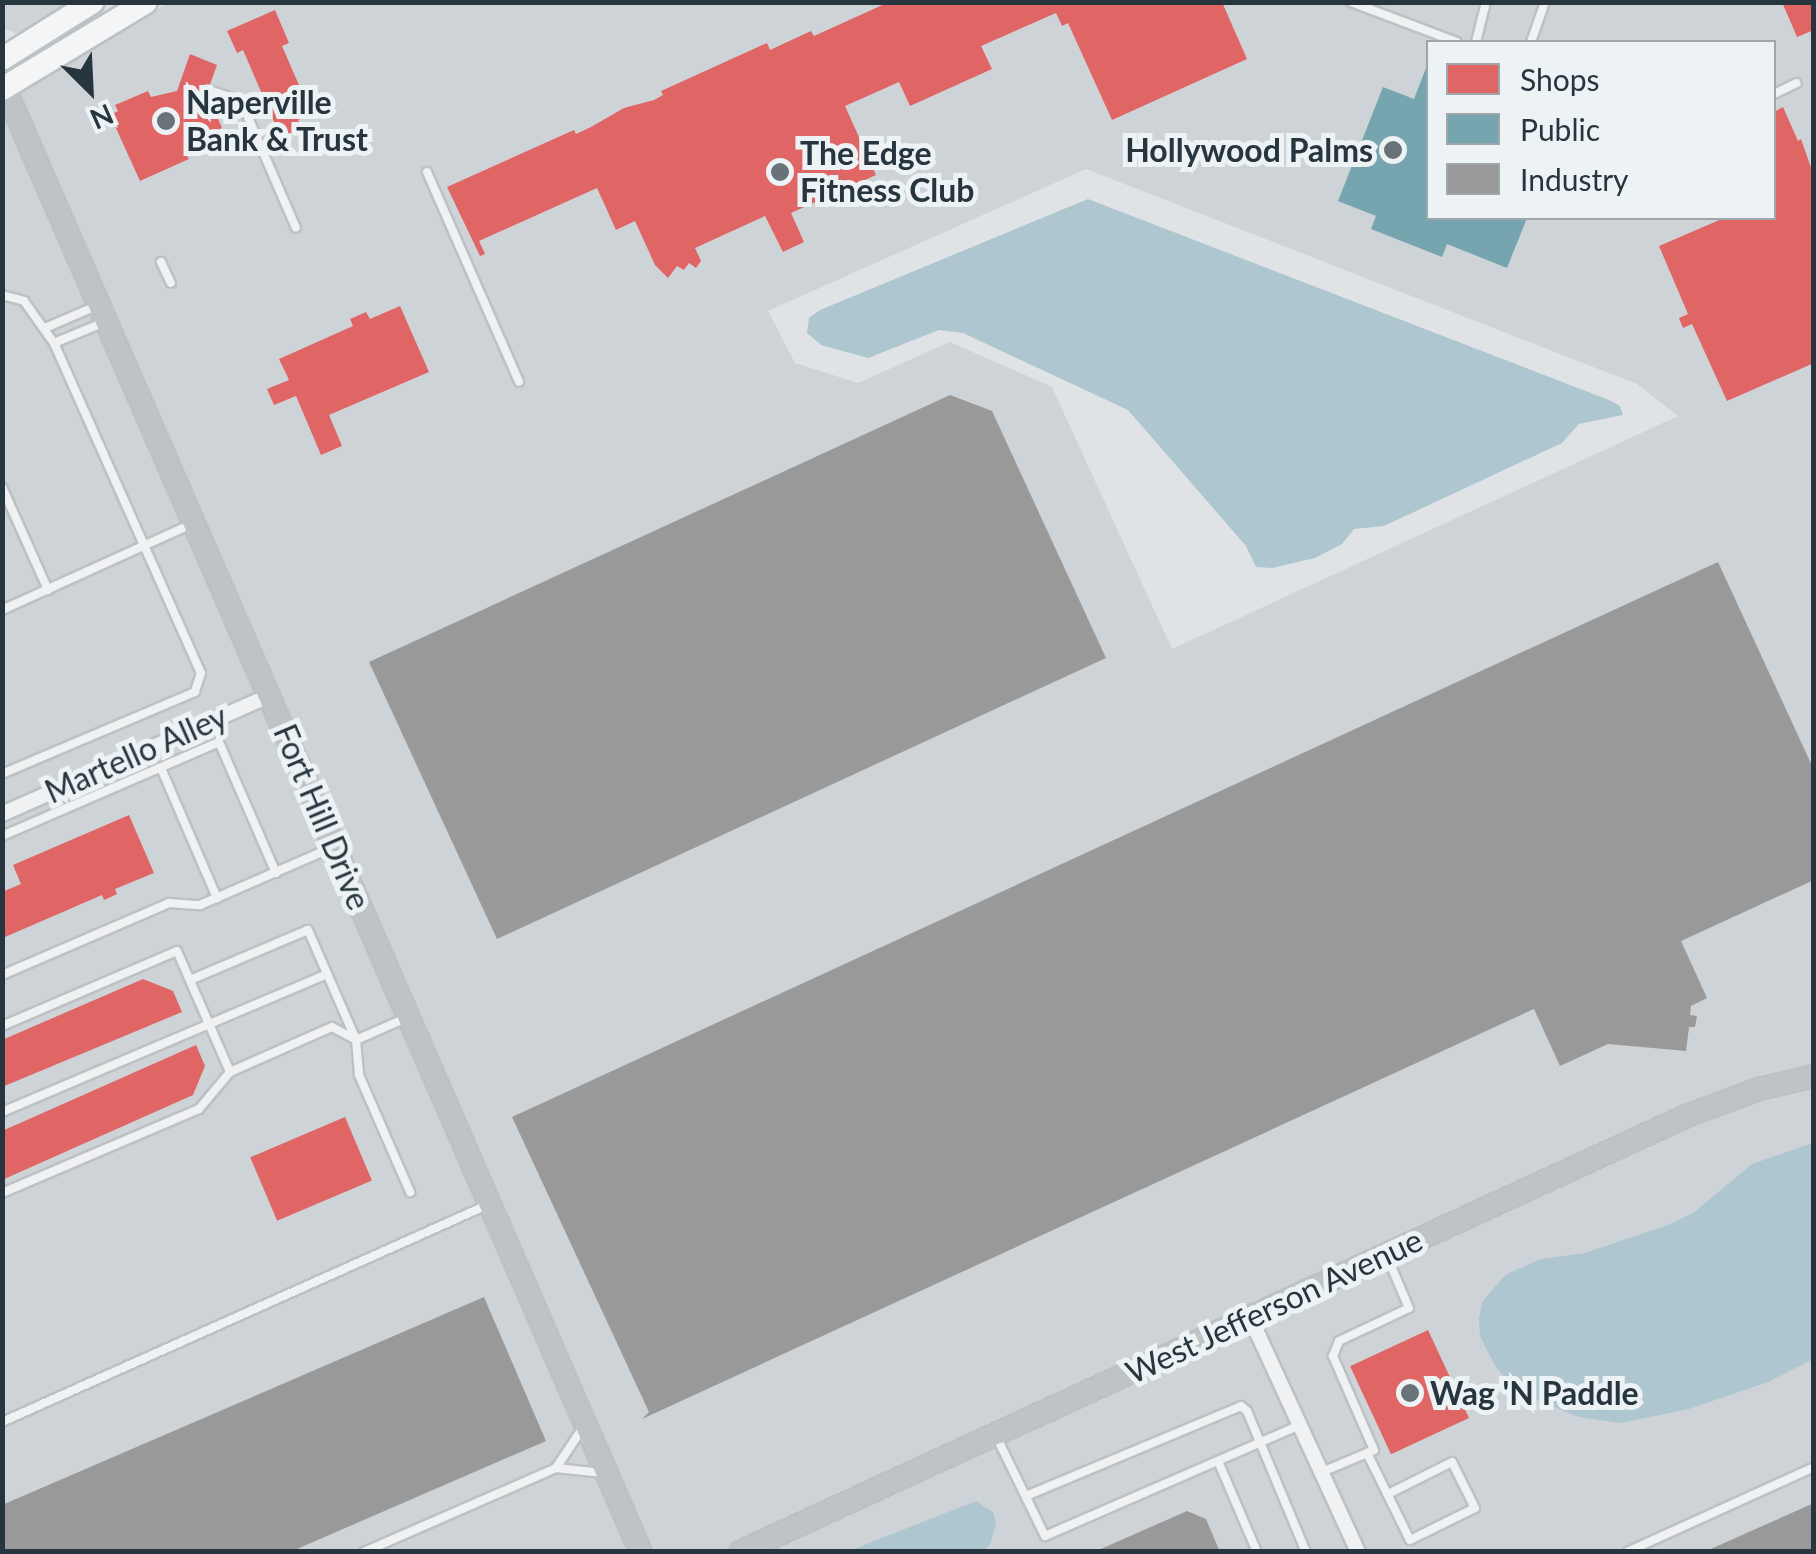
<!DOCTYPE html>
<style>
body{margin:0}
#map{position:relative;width:1816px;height:1554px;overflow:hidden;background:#e0e3e5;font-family:Lato,sans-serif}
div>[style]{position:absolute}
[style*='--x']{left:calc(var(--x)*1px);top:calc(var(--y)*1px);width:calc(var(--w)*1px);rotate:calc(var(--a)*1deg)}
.built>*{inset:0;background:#ced3d8}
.water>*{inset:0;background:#aec6d0}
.shops>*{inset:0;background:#e06666;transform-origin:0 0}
.public>*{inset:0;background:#76a5af}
.industry>*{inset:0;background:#999}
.roads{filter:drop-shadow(2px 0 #bec1c3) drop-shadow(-2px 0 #bec1c3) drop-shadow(0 2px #bec1c3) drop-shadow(0 -2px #bec1c3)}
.lane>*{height:8px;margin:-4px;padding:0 4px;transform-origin:4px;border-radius:4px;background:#f0f1f2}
.street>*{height:14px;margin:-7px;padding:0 7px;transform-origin:7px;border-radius:7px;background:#f0f1f2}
.secondary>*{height:20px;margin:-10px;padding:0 10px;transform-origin:10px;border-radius:10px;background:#bec3c5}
.primary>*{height:22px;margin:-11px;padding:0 11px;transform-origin:11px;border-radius:11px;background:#f4f5f6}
.dots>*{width:28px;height:28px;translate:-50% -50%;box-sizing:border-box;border:5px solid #edf2f5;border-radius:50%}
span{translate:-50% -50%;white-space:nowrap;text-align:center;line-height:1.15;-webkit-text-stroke:10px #edf2f5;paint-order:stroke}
.poi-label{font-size:32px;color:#27353e;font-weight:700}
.left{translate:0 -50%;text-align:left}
.right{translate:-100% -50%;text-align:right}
.street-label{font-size:32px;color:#27353e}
.frame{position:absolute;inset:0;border:5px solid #27353e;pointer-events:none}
.legend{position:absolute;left:1426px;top:40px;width:350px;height:180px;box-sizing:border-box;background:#edf2f5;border:2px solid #9ea6ac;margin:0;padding:12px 18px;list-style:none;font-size:30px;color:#27353e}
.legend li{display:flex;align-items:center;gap:20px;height:50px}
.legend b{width:50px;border:2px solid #9ea6ac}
.north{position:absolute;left:40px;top:40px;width:100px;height:100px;-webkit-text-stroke:8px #edf2f5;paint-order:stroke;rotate:156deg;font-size:28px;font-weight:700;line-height:40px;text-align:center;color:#27353e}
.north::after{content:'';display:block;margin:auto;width:35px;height:45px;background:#27353e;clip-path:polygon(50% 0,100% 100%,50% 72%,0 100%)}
</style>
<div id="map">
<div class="built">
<div style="clip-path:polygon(2px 3px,74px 3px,27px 32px,16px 33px,3px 28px)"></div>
<div style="clip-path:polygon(evenodd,167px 3px,1813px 3px,1813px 1551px,3px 1552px,3px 101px,167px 3px,1428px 42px,1774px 42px,1774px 218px,1428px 218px,1428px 42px,167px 3px,1086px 169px,1637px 384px,1678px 416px,1172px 649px,1052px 387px,950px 342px,858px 383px,795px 363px,768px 311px,1086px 169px)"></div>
</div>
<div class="water">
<div style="clip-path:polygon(1088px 199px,1609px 400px,1620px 406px,1623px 415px,1579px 424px,1562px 443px,1384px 526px,1354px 529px,1342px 544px,1315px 558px,1272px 568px,1256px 567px,1246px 546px,1128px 410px,963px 333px,939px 330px,868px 358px,821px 345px,807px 333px,809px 318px,820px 310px)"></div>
<div style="clip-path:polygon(1813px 1143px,1813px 1359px,1768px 1382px,1689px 1409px,1620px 1423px,1579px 1417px,1536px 1400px,1519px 1393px,1495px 1366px,1480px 1336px,1479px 1319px,1482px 1302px,1505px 1275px,1541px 1259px,1585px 1253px,1668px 1225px,1693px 1213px,1752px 1164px)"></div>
<div style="clip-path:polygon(976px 1501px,993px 1512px,996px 1523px,990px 1545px,982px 1551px,849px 1551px)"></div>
</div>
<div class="shops">
<div style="clip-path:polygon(889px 2px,1222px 2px,1247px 59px,1112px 120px,1068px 23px,1062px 26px,1056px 13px,981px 46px,992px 69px,910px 106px,899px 82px,845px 106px,876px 175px,791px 213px,804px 242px,783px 252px,765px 216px,695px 248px,701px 261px,696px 268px,689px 263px,684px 270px,677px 266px,668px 278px,655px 265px,635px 221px,616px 230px,597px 188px,479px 241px,485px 254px,480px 256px,447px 187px,574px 130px,576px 134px,591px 127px,624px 108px,654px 100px,663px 95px,661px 91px,767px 43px,770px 50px,811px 31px,814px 36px)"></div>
<div style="clip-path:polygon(1782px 2px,1814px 2px,1814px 30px,1797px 37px)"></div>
<div style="clip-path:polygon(275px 10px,289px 43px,282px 46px,312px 115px,298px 120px,303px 131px,282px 140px,243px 50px,237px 53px,227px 31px)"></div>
<div style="clip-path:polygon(190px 54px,217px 65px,204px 101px,211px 103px,222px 128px,198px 138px,203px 149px,187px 156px,189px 159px,140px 181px,110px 115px,118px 111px,115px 105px,148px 91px,151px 97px,177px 91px)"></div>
<div style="clip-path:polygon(1783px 107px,1798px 141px,1801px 139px,1814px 176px,1814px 363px,1727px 401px,1692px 324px,1683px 328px,1679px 318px,1688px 314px,1659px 246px,1724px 218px,1774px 218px,1774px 112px)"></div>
<div style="clip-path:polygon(400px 306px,429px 372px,329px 415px,342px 446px,321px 455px,296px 396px,274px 405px,267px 389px,289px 380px,279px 359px,353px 326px,350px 319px,366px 312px,370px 319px)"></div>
<div style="clip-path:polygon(129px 815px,154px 873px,115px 889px,117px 894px,104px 900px,102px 895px,5px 937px,2px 892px,21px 884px,13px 865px)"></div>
<div style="clip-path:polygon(143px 979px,173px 991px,182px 1012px,2px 1087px,2px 1040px)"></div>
<div style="clip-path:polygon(196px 1045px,205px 1066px,193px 1095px,2px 1180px,2px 1131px)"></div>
<div style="left:345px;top:1117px;width:69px;height:103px;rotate:67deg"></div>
<div style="left:1428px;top:1330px;width:97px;height:86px;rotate:65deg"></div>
</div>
<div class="public">
<div style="clip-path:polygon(1428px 63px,1428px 218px,1527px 218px,1507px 268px,1447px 244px,1442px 257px,1371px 229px,1376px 216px,1338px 201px,1383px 87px,1414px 99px)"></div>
</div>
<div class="industry">
<div style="clip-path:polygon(950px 395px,992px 411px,1106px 658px,497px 939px,369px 662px)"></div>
<div style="clip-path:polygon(1718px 562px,1814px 770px,1814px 880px,1681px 941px,1707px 998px,1691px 1006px,1690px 1015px,1697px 1016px,1695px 1027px,1689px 1027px,1686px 1051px,1608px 1044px,1560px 1066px,1534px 1009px,642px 1419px,649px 1412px,512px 1117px)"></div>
<div style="clip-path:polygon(484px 1297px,546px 1441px,290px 1552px,2px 1552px,2px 1505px)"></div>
<div style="clip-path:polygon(1814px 1503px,1814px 1552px,1704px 1552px)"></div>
<div style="clip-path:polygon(1187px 1511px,1206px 1519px,1220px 1552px,1094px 1552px)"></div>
</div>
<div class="roads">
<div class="lane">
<div style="--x:1351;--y:2;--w:113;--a:20.7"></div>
<div style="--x:1476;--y:42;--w:41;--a:-76"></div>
<div style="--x:1531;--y:42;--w:42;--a:-70.7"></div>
<div style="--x:209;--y:90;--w:34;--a:19"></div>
<div style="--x:241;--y:101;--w:138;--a:66.6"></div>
<div style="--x:1774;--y:94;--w:25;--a:-26"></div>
<div style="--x:427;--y:172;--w:229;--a:66.3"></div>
<div style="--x:161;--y:262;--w:23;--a:65"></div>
<div style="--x:2;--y:295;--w:23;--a:15"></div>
<div style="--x:24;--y:301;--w:52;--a:54.5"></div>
<div style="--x:54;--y:343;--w:361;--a:66"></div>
<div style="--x:201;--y:673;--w:20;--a:108"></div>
<div style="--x:195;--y:692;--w:210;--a:157"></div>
<div style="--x:45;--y:328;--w:56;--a:-23.3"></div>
<div style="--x:54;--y:343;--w:55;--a:-22.4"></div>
<div style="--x:2;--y:487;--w:113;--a:65.9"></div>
<div style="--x:2;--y:610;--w:211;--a:-24.4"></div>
<div style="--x:161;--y:768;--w:142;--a:66.7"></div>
<div style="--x:2;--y:836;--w:236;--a:-23.4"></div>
<div style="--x:219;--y:742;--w:143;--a:66.5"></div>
<div style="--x:2;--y:975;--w:182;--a:-23.3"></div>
<div style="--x:169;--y:903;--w:31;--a:4"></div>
<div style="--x:200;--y:905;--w:143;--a:-23.5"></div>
<div style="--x:190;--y:980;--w:128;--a:-23"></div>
<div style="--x:308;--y:930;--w:120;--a:66.4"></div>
<div style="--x:356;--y:1040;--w:35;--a:85"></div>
<div style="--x:359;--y:1075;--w:128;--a:66.4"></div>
<div style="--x:2;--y:1026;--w:190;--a:-23.2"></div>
<div style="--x:177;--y:951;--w:132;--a:66.3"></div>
<div style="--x:2;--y:1112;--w:353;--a:-23"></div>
<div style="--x:2;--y:1193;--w:214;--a:-23.1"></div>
<div style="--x:199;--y:1109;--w:48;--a:-50"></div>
<div style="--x:230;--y:1072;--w:111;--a:-23.8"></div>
<div style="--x:332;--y:1027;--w:27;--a:28"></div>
<div style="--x:356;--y:1040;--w:55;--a:-23.7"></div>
<div style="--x:2;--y:1422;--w:531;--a:-24.1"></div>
<div style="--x:997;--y:1438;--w:109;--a:63.9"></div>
<div style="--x:1045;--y:1536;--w:276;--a:-23.5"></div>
<div style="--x:1367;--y:1453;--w:97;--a:63.7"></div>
<div style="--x:1410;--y:1540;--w:72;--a:-26.2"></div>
<div style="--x:1475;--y:1508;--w:51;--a:-116.6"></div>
<div style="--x:1452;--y:1462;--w:72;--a:153.4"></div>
<div style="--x:1218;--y:1461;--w:99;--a:66.8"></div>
<div style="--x:556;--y:1468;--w:50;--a:-56.3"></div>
<div style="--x:1322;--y:1472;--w:56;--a:-22.9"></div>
<div style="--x:1374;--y:1450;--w:103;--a:-113.6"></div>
<div style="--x:1333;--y:1356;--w:16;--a:-68"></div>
<div style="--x:1339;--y:1341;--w:77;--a:-25.2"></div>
<div style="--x:1409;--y:1308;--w:53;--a:-113.2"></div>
<div style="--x:1026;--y:1496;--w:233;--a:-22.7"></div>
<div style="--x:1241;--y:1406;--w:8;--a:40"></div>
<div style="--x:1247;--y:1411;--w:153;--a:67.3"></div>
<div style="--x:364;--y:1552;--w:210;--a:-23.6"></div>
<div style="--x:556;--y:1468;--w:47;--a:6.1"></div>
<div style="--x:1627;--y:1552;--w:205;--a:-24.4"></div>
</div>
<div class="street">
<div style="--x:2;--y:814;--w:293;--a:-23.9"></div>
<div style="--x:1250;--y:1317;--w:259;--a:65.3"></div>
</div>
<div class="secondary">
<div style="--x:2;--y:82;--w:1603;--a:66.51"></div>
<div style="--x:740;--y:1552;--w:1045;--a:-24.73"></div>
<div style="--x:1689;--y:1115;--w:75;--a:-20.4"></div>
<div style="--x:1759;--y:1089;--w:57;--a:-13.3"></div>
</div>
<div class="primary">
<div style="--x:2;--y:59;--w:107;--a:-32.1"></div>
<div style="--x:2;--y:89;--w:168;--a:-31.1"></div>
</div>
</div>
<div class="dots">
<div style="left:166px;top:121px;background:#687278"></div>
<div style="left:1393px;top:150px;background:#687278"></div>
<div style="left:780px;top:172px;background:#687278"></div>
<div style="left:1410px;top:1393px;background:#687278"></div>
</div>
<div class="poi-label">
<span class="left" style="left:186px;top:121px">Naperville<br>Bank &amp; Trust</span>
<span class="right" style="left:1373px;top:150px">Hollywood Palms</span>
<span class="left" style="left:800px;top:172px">The Edge<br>Fitness Club</span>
<span class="left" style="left:1430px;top:1393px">Wag 'N Paddle</span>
</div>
<div class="street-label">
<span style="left:136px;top:754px;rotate:-24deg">Martello Alley</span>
<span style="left:322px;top:817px;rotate:67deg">Fort Hill Drive</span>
<span style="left:1274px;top:1306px;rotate:-25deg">West Jefferson Avenue</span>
</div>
<div class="frame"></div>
<ul class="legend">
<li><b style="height:28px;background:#e06666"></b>Shops</li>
<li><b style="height:28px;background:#76a5af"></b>Public</li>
<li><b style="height:28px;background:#999"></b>Industry</li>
</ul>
<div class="north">N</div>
</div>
